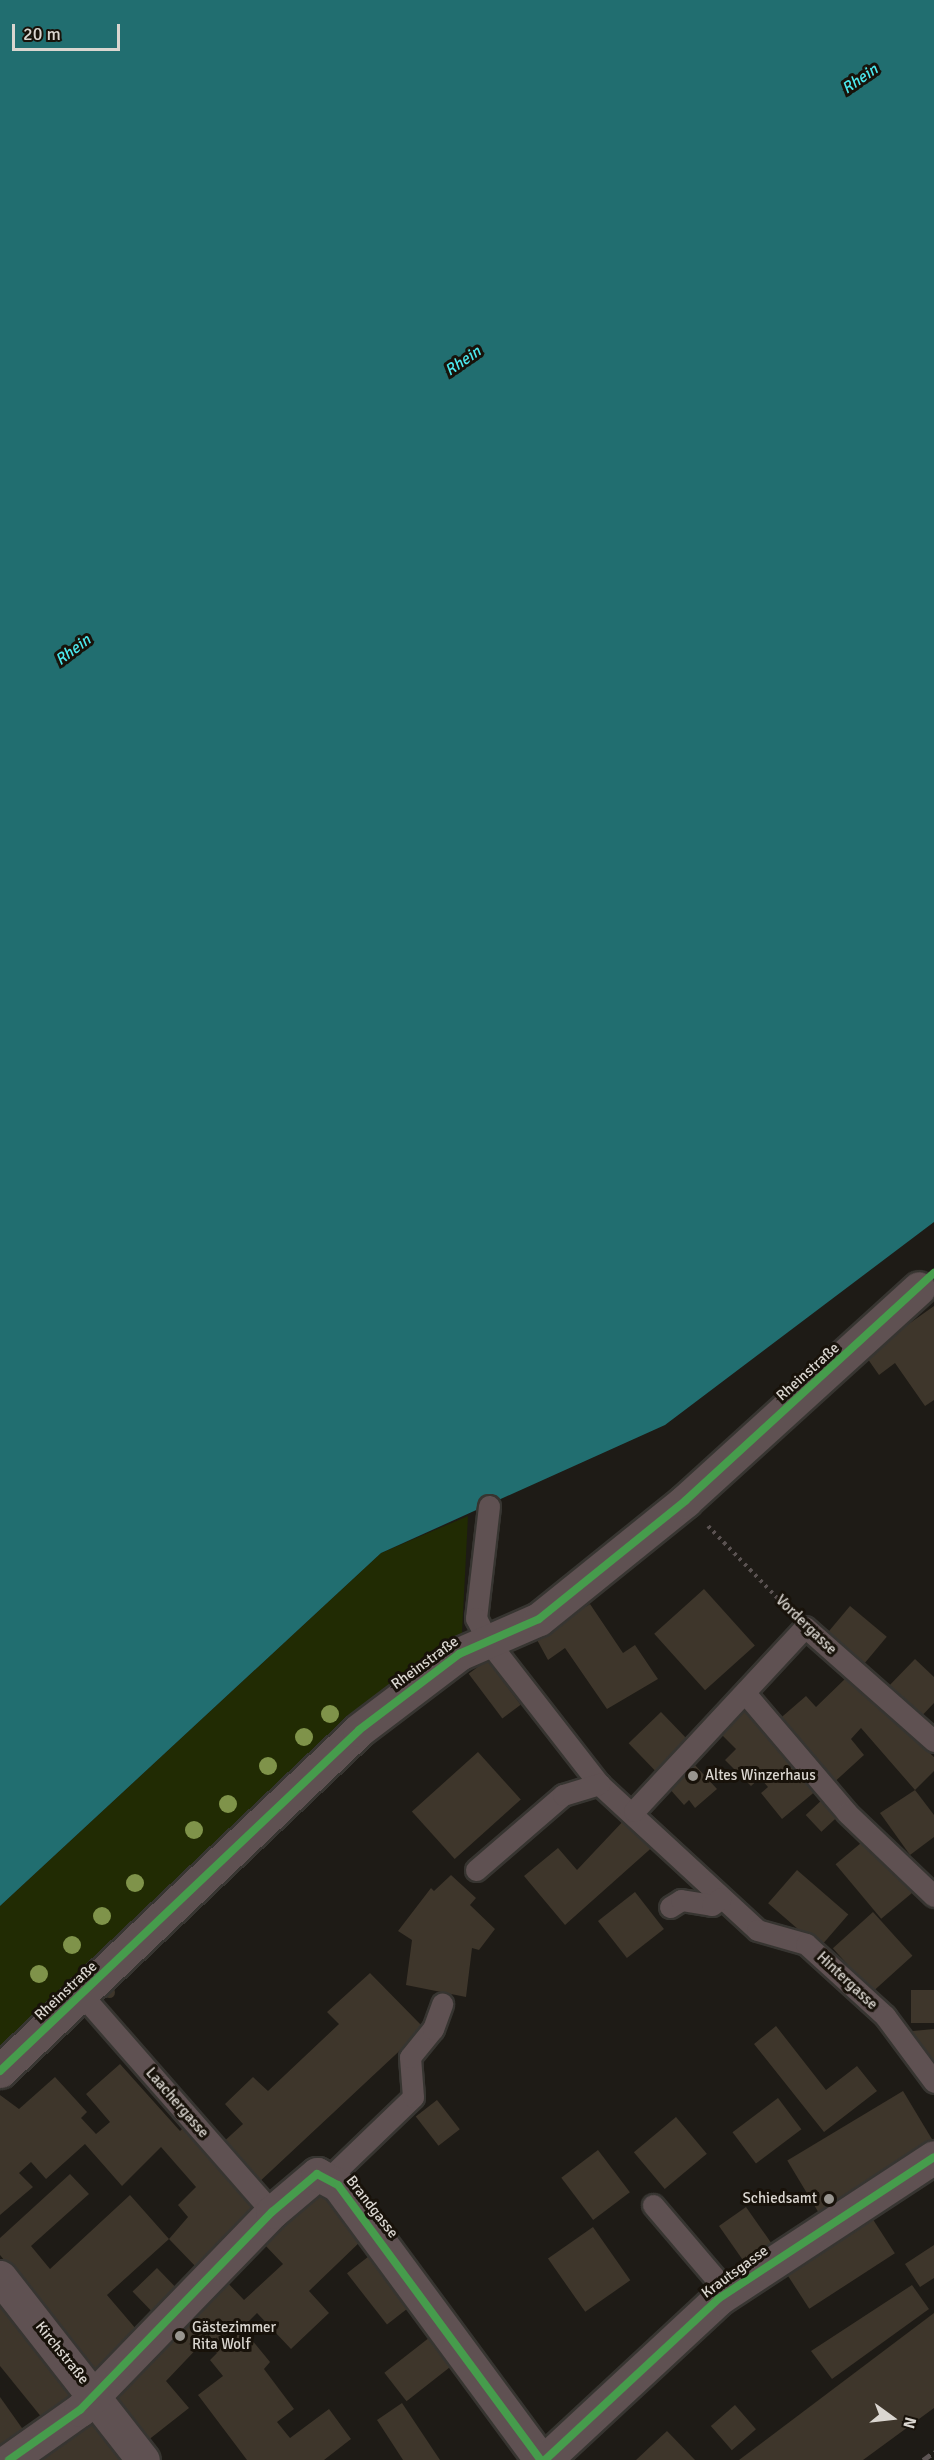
<!DOCTYPE html>
<meta charset="utf-8">
<style>
body{margin:0}
#map{position:relative;width:934px;height:2460px;overflow:hidden;background:#1e1b16;font-family:Signika,sans-serif}
div>[style]{position:absolute}
[style*='--x']{left:calc(var(--x)*1px);top:calc(var(--y)*1px);width:calc(var(--w)*1px);rotate:calc(var(--a)*1deg)}
.green>*{inset:0;background:#212b03}
.water>*{inset:0;background:#216e70}
.building>*{inset:0;background:#3e362b;transform-origin:0 0}
.round{border-radius:50%}
.path>*{height:4px;margin-top:-2px;transform-origin:0;background:repeating-linear-gradient(90deg,#5a5251 0 3px,transparent 0 7.5px)}
.roads{filter:drop-shadow(2px 0 #373531) drop-shadow(-2px 0 #373531) drop-shadow(0 2px #373531) drop-shadow(0 -2px #373531)}
.service>*{height:21px;margin:-10.5px;padding:0 10.5px;transform-origin:10.5px;border-radius:10.5px;background:#5f5152}
.minor>*{height:33px;margin:-16.5px;padding:0 16.5px;transform-origin:16.5px;border-radius:16.5px;background:#5f5152}
.rail>*{height:4.5px;margin-top:-2.25px;transform-origin:0;background:repeating-linear-gradient(90deg,#5d5554 0 9px,transparent 0 13.5px)}
.cycleway>*{height:8px;margin:-4px;padding:0 4px;transform-origin:4px;border-radius:4px;background:#469c4c}
.trees>*{width:18px;height:18px;margin:-9px;border-radius:50%;background:#7f934a}
.dots>*{width:16px;height:16px;translate:-50% -50%;box-sizing:border-box;border:3px solid #18120a;border-radius:50%}
span{translate:-50% -50%;white-space:nowrap;text-align:center;line-height:1.15;-webkit-text-stroke:6px #18120a;paint-order:stroke}
.street-label{font-size:15px;color:#dad6d0}
.poi-label{font-size:15px;color:#dad6d0}
.left{translate:0 -50%;text-align:left}
.right{translate:-100% -50%;text-align:right}
.water-label{font-size:16px;color:#4ce9ef;font-style:italic}
.north{position:absolute;left:862px;top:2388px;width:60px;height:60px;-webkit-text-stroke:4px #18120a;paint-order:stroke;rotate:105deg;font-size:16px;font-weight:700;line-height:24px;text-align:center;color:#dad6d0}
.north::after{content:'';display:block;margin:auto;width:21px;height:27px;background:#dad6d0;clip-path:polygon(50% 0,100% 100%,50% 72%,0 100%)}
.scale{position:absolute;left:12px;top:24px;width:108px;height:27px;box-sizing:border-box;border:3px solid #dad6d0;border-top:0;padding-left:8px;font-size:18px;line-height:21px;white-space:nowrap;color:#dad6d0;-webkit-text-stroke:4px #18120a;paint-order:stroke}
</style>
<div id="map">
<div class="green">
<div style="clip-path:polygon(468px 1516px,462px 1633px,0 2054px,0 1906px,381px 1553px)"></div>
</div>
<div class="water">
<div style="clip-path:polygon(0 0,934px 0,934px 1222px,665px 1425px,381px 1553px,0 1906px)"></div>
</div>
<div class="building">
<div style="clip-path:polygon(934px 1306px,934px 1400px,925px 1406px,895px 1363px,879px 1375px,865px 1355px)"></div>
<div style="left:704px;top:1589px;width:76px;height:67px;rotate:48deg"></div>
<div style="clip-path:polygon(590px 1604px,623px 1653px,635px 1645px,658px 1679px,607px 1709px,565px 1648px,548px 1660px,536px 1638px)"></div>
<div style="left:850px;top:1606px;width:48px;height:43px;rotate:40deg"></div>
<div style="clip-path:polygon(915px 1659px,934px 1677px,934px 1703px,916px 1722px,884px 1691px)"></div>
<div style="left:487px;top:1660px;width:56px;height:23px;rotate:53deg"></div>
<div style="clip-path:polygon(847px 1677px,934px 1757px,934px 1771px,915px 1790px,861px 1728px,851px 1739px,864px 1755px,830px 1786px,776px 1722px,806px 1696px,816px 1707px)"></div>
<div style="clip-path:polygon(745px 1707px,817px 1790px,782px 1819px,761px 1793px,768px 1787px,760px 1778px,751px 1786px,725px 1760px,736px 1749px,718px 1731px)"></div>
<div style="left:661px;top:1712px;width:42px;height:45px;rotate:46deg"></div>
<div style="left:478px;top:1752px;width:64px;height:89px;rotate:48deg"></div>
<div style="clip-path:polygon(694px 1764px,717px 1789px,695px 1808px,689px 1800px,684px 1805px,668px 1787px)"></div>
<div style="clip-path:polygon(915px 1790px,934px 1815px,934px 1837px,910px 1855px,880px 1813px)"></div>
<div style="left:824px;top:1798px;width:23px;height:25px;rotate:47deg"></div>
<div style="clip-path:polygon(627px 1817px,657px 1843px,565px 1925px,524px 1876px,558px 1848px,577px 1870px)"></div>
<div style="left:867px;top:1838px;width:71px;height:41px;rotate:50deg"></div>
<div style="left:797px;top:1870px;width:68px;height:44px;rotate:41deg"></div>
<div style="clip-path:polygon(451px 1875px,476px 1898px,470px 1905px,495px 1929px,479px 1950px,472px 1948px,466px 1997px,406px 1985px,412px 1940px,398px 1931px,431px 1888px,434px 1891px)"></div>
<div style="left:635px;top:1892px;width:47px;height:47px;rotate:52deg"></div>
<div style="left:873px;top:1912px;width:59px;height:54px;rotate:48deg"></div>
<div style="clip-path:polygon(370px 1973px,424px 2028px,257px 2184px,220px 2145px,243px 2124px,225px 2104px,253px 2077px,268px 2091px,339px 2024px,327px 2012px)"></div>
<div class="round" style="left:103.5px;top:1986.5px;width:11px;height:11px"></div>
<div style="left:911px;top:1990px;width:23px;height:33px"></div>
<div style="clip-path:polygon(776px 2026px,826px 2090px,857px 2066px,877px 2091px,824px 2132px,754px 2044px)"></div>
<div style="clip-path:polygon(934px 2029px,934px 2076px,902px 2032px)"></div>
<div style="clip-path:polygon(120px 2064px,180px 2131px,185px 2126px,251px 2196px,251px 2216px,198px 2269px,169px 2239px,107px 2295px,142px 2336px,100px 2377px,0 2255px,0 2238px,70px 2174px,89px 2194px,31px 2246px,50px 2269px,130px 2195px,169px 2239px,188px 2217px,178px 2205px,196px 2187px,161px 2147px,122px 2186px,85px 2144px,46px 2179px,31px 2162px,19px 2173px,33px 2187px,0 2215px,0 2095px,19px 2109px,55px 2077px,87px 2112px,81px 2118px,96px 2134px,110px 2122px,86px 2094px)"></div>
<div style="left:903px;top:2091px;width:61px;height:135px;rotate:59deg"></div>
<div style="left:778px;top:2098px;width:39px;height:57px;rotate:53deg"></div>
<div style="left:437px;top:2100px;width:37px;height:27px;rotate:52deg"></div>
<div style="left:676px;top:2117px;width:48px;height:55px;rotate:50deg"></div>
<div style="left:598px;top:2150px;width:53px;height:46px;rotate:53deg"></div>
<div style="clip-path:polygon(319px 2187px,362px 2240px,309px 2291px,329px 2313px,291px 2349px,257px 2313px,242px 2328px,270px 2362px,264px 2369px,294px 2409px,277px 2422px,290px 2438px,329px 2409px,351px 2439px,324px 2460px,247px 2460px,198px 2395px,223px 2376px,210px 2360px,217px 2353px,205px 2340px,166px 2381px,189px 2408px,147px 2441px,109px 2395px,225px 2280px,244px 2300px,283px 2264px,263px 2243px)"></div>
<div style="left:746px;top:2207px;width:44px;height:33px;rotate:55deg"></div>
<div style="left:872px;top:2218px;width:42px;height:102px;rotate:57deg"></div>
<div style="left:593px;top:2227px;width:65px;height:55px;rotate:55deg"></div>
<div style="clip-path:polygon(934px 2245px,934px 2278px,920px 2287px,905px 2264px)"></div>
<div style="left:373px;top:2253px;width:65px;height:33px;rotate:52deg"></div>
<div style="left:157px;top:2268px;width:33px;height:34px;rotate:46deg"></div>
<div style="clip-path:polygon(912px 2285px,929px 2309px,832px 2379px,811px 2351px)"></div>
<div style="clip-path:polygon(0 2298px,83px 2396px,47px 2424px,0 2366px)"></div>
<div style="clip-path:polygon(934px 2313px,934px 2408px,863px 2460px,739px 2460px)"></div>
<div style="left:434px;top:2334px;width:36px;height:63px;rotate:52deg"></div>
<div style="clip-path:polygon(0 2397px,29px 2438px,0 2458px)"></div>
<div style="clip-path:polygon(402px 2403px,440px 2460px,403px 2460px,377px 2420px)"></div>
<div style="left:735px;top:2405px;width:32px;height:32px;rotate:49deg"></div>
<div style="clip-path:polygon(98px 2412px,131px 2460px,34px 2460px)"></div>
<div style="clip-path:polygon(667px 2431px,695px 2460px,636px 2460px)"></div>
</div>
<div class="path">
<div style="--x:708;--y:1526;--w:112;--a:46.1"></div>
</div>
<div class="roads">
<div class="service">
<div style="--x:489;--y:1506;--w:113;--a:96.6"></div>
<div style="--x:476;--y:1618;--w:25;--a:63"></div>
<div style="--x:487;--y:1640;--w:182;--a:52.1"></div>
<div style="--x:599;--y:1784;--w:215;--a:42.7"></div>
<div style="--x:757;--y:1930;--w:51;--a:15.9"></div>
<div style="--x:806;--y:1944;--w:107;--a:42.3"></div>
<div style="--x:885;--y:2016;--w:82;--a:53.4"></div>
<div style="--x:745;--y:1693;--w:157;--a:49.6"></div>
<div style="--x:847;--y:1813;--w:120;--a:43.7"></div>
<div style="--x:634;--y:1811;--w:251;--a:-47.1"></div>
<div style="--x:805;--y:1627;--w:172;--a:41.5"></div>
<div style="--x:476;--y:1870;--w:115;--a:-40.8"></div>
<div style="--x:563;--y:1795;--w:38;--a:-17"></div>
<div style="--x:670;--y:1907;--w:13;--a:-32"></div>
<div style="--x:681;--y:1900;--w:31;--a:9"></div>
<div style="--x:712;--y:1905;--w:11;--a:-38"></div>
<div style="--x:82;--y:1995;--w:288;--a:48.8"></div>
<div style="--x:330;--y:2177;--w:115;--a:-43.9"></div>
<div style="--x:413;--y:2097;--w:40;--a:-94.3"></div>
<div style="--x:410;--y:2057;--w:36;--a:-51"></div>
<div style="--x:433;--y:2029;--w:27;--a:-70"></div>
<div style="--x:653;--y:2205;--w:114;--a:49.6"></div>
</div>
<div class="minor">
<div style="--x:0;--y:2071;--w:495;--a:-43.5"></div>
<div style="--x:359;--y:1730;--w:126;--a:-37.2"></div>
<div style="--x:459;--y:1654;--w:87;--a:-23.6"></div>
<div style="--x:539;--y:1619;--w:188;--a:-38.9"></div>
<div style="--x:685;--y:1501;--w:316;--a:-42.3"></div>
<div style="--x:0;--y:2277;--w:232;--a:52"></div>
<div style="--x:9;--y:2460;--w:87;--a:-35.2"></div>
<div style="--x:80;--y:2410;--w:276;--a:-45.9"></div>
<div style="--x:272;--y:2212;--w:59;--a:-40.2"></div>
<div style="--x:317;--y:2174;--w:24;--a:28"></div>
<div style="--x:338;--y:2185;--w:342;--a:53.6"></div>
<div style="--x:545;--y:2460;--w:236;--a:-42.9"></div>
<div style="--x:718;--y:2299;--w:258;--a:-33.3"></div>
</div>
</div>
<div class="rail">
<div style="--x:923;--y:2460;--w:14;--a:-36"></div>
</div>
<div class="cycleway">
<div style="--x:0;--y:2071;--w:495;--a:-43.5"></div>
<div style="--x:359;--y:1730;--w:126;--a:-37.2"></div>
<div style="--x:459;--y:1654;--w:87;--a:-23.6"></div>
<div style="--x:539;--y:1619;--w:188;--a:-38.9"></div>
<div style="--x:685;--y:1501;--w:338;--a:-42.5"></div>
<div style="--x:9;--y:2460;--w:87;--a:-35.2"></div>
<div style="--x:80;--y:2410;--w:276;--a:-45.9"></div>
<div style="--x:272;--y:2212;--w:59;--a:-40.2"></div>
<div style="--x:317;--y:2174;--w:24;--a:28"></div>
<div style="--x:338;--y:2185;--w:342;--a:53.6"></div>
<div style="--x:545;--y:2460;--w:236;--a:-42.9"></div>
<div style="--x:718;--y:2299;--w:258;--a:-33.3"></div>
</div>
<div class="trees">
<div style="left:330px;top:1714px"></div>
<div style="left:304px;top:1737px"></div>
<div style="left:268px;top:1766px"></div>
<div style="left:228px;top:1804px"></div>
<div style="left:194px;top:1830px"></div>
<div style="left:135px;top:1883px"></div>
<div style="left:102px;top:1916px"></div>
<div style="left:72px;top:1945px"></div>
<div style="left:39px;top:1974px"></div>
</div>
<div class="dots">
<div style="left:693px;top:1776px;background:#98958f"></div>
<div style="left:829px;top:2199px;background:#98958f"></div>
<div style="left:180px;top:2336px;background:#98958f"></div>
</div>
<div class="street-label">
<span style="left:808px;top:1372px;rotate:-42deg">Rheinstraße</span>
<span style="left:806px;top:1625px;rotate:44deg">Vordergasse</span>
<span style="left:425px;top:1663px;rotate:-36deg">Rheinstraße</span>
<span style="left:847px;top:1981px;rotate:43deg">Hintergasse</span>
<span style="left:66px;top:1991px;rotate:-43deg">Rheinstraße</span>
<span style="left:177px;top:2103px;rotate:49deg">Laachergasse</span>
<span style="left:372px;top:2207px;rotate:52deg">Brandgasse</span>
<span style="left:735px;top:2272px;rotate:-36deg">Krautsgasse</span>
<span style="left:62px;top:2353px;rotate:51deg">Kirchstraße</span>
</div>
<div class="poi-label">
<span class="left" style="left:705px;top:1776px">Altes Winzerhaus</span>
<span class="right" style="left:817px;top:2199px">Schiedsamt</span>
<span class="left" style="left:192px;top:2336px">Gästezimmer<br>Rita Wolf</span>
</div>
<div class="water-label">
<span style="left:860px;top:79px;rotate:-35deg">Rhein</span>
<span style="left:463px;top:361px;rotate:-35deg">Rhein</span>
<span style="left:73px;top:650px;rotate:-37deg">Rhein</span>
</div>
<div class="north">N</div>
<div class="scale">20 m</div>
</div>
